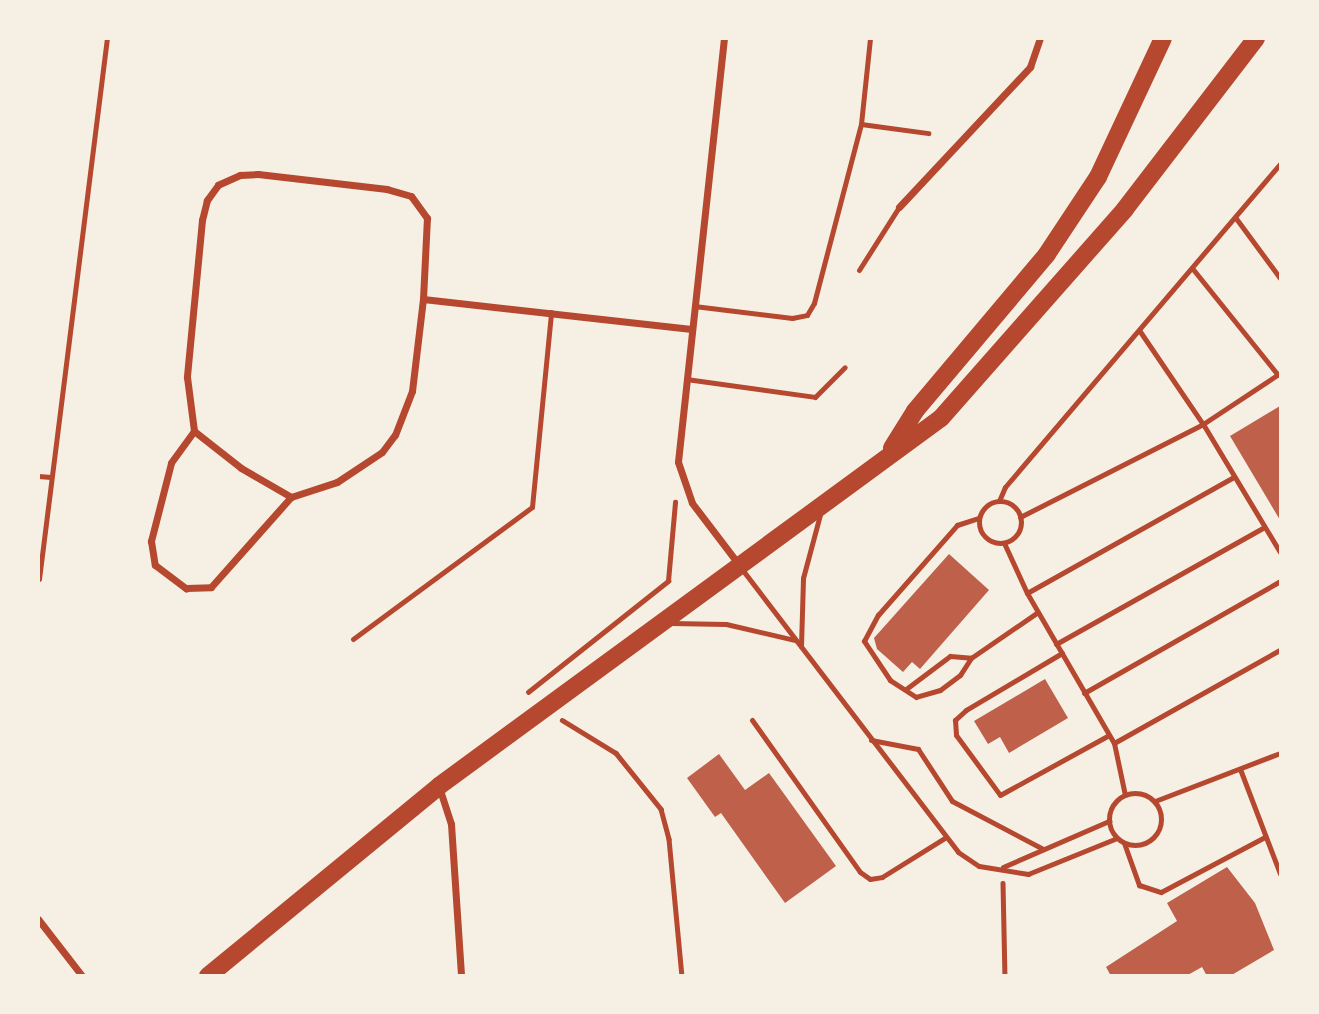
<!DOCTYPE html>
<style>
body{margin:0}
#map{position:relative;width:1319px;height:1014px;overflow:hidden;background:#f6efe4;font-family:"Times New Roman",serif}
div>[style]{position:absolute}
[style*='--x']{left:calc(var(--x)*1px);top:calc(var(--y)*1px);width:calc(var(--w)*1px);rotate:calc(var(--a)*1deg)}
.building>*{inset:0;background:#bf614a}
.path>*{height:4.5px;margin:-2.25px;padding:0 2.25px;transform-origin:2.25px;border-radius:2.25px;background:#b5482f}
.service>*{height:5px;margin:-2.5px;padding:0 2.5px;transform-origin:2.5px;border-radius:2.5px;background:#b5482f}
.service>.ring{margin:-2.5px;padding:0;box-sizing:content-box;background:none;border:5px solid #b5482f;border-radius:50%}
.minor>*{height:7px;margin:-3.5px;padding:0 3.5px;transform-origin:3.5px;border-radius:3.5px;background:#b5482f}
.primary>*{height:18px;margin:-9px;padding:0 9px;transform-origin:9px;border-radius:9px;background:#b5482f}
span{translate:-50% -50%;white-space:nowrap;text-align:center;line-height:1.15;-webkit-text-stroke:7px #f6efe4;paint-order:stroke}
.frame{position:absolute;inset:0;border:40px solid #f6efe4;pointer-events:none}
</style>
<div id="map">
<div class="building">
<div style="clip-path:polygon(1280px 406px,1280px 520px,1230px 436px)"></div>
<div style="clip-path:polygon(949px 554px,989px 590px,920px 669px,912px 662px,903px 672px,877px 649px,874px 638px)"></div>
<div style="clip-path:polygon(1045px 679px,1068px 718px,1009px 753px,1000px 737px,988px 744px,974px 721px)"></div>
<div style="clip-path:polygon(719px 754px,745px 790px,769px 773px,836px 866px,785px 903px,721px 813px,715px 817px,687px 778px)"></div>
<div style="clip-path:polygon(1227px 867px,1255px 903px,1274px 950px,1230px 976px,1207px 976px,1202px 967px,1186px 976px,1111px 976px,1106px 967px,1177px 921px,1167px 903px)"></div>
</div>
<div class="path">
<div style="--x:528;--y:692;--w:179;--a:-38.4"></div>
<div style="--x:668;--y:581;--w:79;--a:-84.9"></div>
<div style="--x:562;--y:720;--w:63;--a:31.4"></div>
<div style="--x:616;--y:753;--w:72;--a:51.2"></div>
<div style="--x:661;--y:809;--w:31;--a:75"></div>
<div style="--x:669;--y:839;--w:138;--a:84.6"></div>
<div style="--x:1003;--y:883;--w:93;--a:88.8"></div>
</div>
<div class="service">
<div style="--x:861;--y:124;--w:68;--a:7.7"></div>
<div style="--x:1235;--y:217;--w:76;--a:53.6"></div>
<div style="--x:1192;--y:268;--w:137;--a:51.2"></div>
<div style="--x:859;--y:270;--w:75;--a:-57.6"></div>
<div style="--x:694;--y:306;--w:99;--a:7"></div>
<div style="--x:792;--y:318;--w:15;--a:-11"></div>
<div style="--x:807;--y:315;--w:14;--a:-60"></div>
<div style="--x:814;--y:303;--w:185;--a:-75.3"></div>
<div style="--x:861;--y:124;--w:86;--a:-84"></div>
<div style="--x:1139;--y:330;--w:114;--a:55.8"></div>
<div style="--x:1203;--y:424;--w:92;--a:-33.5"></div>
<div style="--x:686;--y:379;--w:130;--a:7.9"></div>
<div style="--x:815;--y:397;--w:42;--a:-45"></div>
<div style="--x:38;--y:476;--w:13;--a:4"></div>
<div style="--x:999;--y:501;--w:15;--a:-67"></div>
<div style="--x:1005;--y:487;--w:424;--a:-49.6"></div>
<div class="ring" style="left:979px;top:501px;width:37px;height:37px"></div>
<div style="--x:1020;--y:517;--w:205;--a:-26.9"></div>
<div style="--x:1203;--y:424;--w:149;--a:59"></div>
<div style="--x:1004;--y:543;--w:55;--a:65.3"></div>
<div style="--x:1027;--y:593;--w:173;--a:59.9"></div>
<div style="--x:1114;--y:743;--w:53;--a:78.1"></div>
<div style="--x:741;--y:568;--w:357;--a:52.6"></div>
<div style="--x:958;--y:852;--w:25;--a:34"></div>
<div style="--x:979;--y:866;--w:50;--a:9.3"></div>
<div style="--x:1028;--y:874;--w:96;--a:-22"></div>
<div style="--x:39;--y:579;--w:545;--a:-82.84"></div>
<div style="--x:1027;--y:593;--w:237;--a:-29.3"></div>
<div style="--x:671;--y:623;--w:55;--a:1"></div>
<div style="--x:726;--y:624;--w:71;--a:13.1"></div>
<div style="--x:353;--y:639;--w:222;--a:-36.4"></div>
<div style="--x:532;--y:507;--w:196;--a:-84.4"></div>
<div style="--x:1056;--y:644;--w:237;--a:-29.3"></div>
<div style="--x:801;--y:646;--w:68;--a:-88.3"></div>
<div style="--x:803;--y:578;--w:69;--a:-75"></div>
<div style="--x:1062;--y:653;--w:112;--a:149.3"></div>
<div style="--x:966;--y:710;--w:15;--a:138"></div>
<div style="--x:955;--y:720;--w:15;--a:86"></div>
<div style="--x:956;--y:735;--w:74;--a:53.7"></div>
<div style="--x:1000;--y:795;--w:124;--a:-28.8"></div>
<div style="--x:971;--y:658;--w:20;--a:123"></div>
<div style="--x:960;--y:675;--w:25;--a:143"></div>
<div style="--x:940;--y:690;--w:25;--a:164"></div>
<div style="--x:916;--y:697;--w:31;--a:-147"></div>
<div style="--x:890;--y:680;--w:47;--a:-123.7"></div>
<div style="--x:864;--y:641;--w:30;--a:-62"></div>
<div style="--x:878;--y:615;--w:120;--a:-48.7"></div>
<div style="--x:957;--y:525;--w:23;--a:-18"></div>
<div style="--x:906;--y:689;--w:55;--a:-36.9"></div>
<div style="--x:950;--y:656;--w:21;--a:5"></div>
<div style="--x:971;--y:658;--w:81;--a:-34.5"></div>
<div style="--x:1084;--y:693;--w:226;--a:-29.7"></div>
<div style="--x:752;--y:720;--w:186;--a:54.6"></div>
<div style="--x:860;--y:872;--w:12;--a:35"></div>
<div style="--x:870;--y:879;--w:12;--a:-9"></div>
<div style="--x:882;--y:877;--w:75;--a:-32"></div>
<div style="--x:871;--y:740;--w:48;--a:10.8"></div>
<div style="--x:918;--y:749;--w:62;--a:56.8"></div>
<div style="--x:952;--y:801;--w:103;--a:27.8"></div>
<div style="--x:1114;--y:743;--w:190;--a:-29.3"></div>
<div style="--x:1240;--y:769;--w:112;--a:69.1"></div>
<div class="ring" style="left:1109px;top:793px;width:47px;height:47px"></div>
<div style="--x:1155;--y:801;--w:134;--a:-21"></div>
<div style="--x:1124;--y:843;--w:45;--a:70.3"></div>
<div style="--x:1139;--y:885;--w:23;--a:18"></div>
<div style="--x:1161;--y:892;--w:118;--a:-27.9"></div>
<div style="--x:1003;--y:867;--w:116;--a:-23.5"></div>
</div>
<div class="minor">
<div style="--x:724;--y:38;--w:426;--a:96.2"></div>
<div style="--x:678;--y:462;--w:43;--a:71.1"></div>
<div style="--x:692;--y:503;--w:79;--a:52.7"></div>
<div style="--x:899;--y:207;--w:192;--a:-46.9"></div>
<div style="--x:1030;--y:67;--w:31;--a:-71"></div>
<div style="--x:423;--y:299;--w:81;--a:-87.2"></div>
<div style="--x:427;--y:218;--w:27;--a:-126"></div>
<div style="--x:411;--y:196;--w:25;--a:-164"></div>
<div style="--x:387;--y:189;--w:130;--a:-173.4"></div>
<div style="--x:258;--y:174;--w:18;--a:177"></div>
<div style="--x:240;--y:175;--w:24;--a:156"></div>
<div style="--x:218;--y:185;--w:19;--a:126"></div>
<div style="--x:207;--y:200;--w:21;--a:104"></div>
<div style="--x:202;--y:220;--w:158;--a:95.5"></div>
<div style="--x:187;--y:377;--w:54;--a:82.6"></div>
<div style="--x:194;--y:431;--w:39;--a:126"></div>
<div style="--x:171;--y:463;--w:81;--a:104.4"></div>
<div style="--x:151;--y:541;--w:24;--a:81"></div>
<div style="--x:155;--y:565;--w:39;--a:37"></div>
<div style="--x:186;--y:588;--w:25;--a:-2"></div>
<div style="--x:211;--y:587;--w:120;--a:-48.4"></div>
<div style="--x:291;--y:497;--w:48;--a:-18.1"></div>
<div style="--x:337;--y:482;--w:54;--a:-33.7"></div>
<div style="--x:382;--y:452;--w:21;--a:-53"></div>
<div style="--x:395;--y:435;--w:47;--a:-68.9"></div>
<div style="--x:412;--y:391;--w:93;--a:-83.2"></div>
<div style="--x:423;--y:299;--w:270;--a:6.4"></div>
<div style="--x:194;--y:431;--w:60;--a:38.2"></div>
<div style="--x:241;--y:468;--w:58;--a:30.1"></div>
<div style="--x:439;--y:787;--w:39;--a:72"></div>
<div style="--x:451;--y:824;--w:152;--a:86.2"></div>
<div style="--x:38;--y:919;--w:72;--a:52.3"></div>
</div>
<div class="primary">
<div style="--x:892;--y:448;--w:44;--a:-58.1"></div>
<div style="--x:915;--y:411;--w:205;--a:-49.9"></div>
<div style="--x:1047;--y:254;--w:92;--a:-56.5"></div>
<div style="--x:1098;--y:177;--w:153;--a:-64.9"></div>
<div style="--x:208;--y:976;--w:299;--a:-39.4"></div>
<div style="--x:439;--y:786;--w:622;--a:-36.24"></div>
<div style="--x:941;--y:418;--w:278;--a:-48.6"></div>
<div style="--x:1125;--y:209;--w:215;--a:-52.5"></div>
</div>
<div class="frame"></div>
</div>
